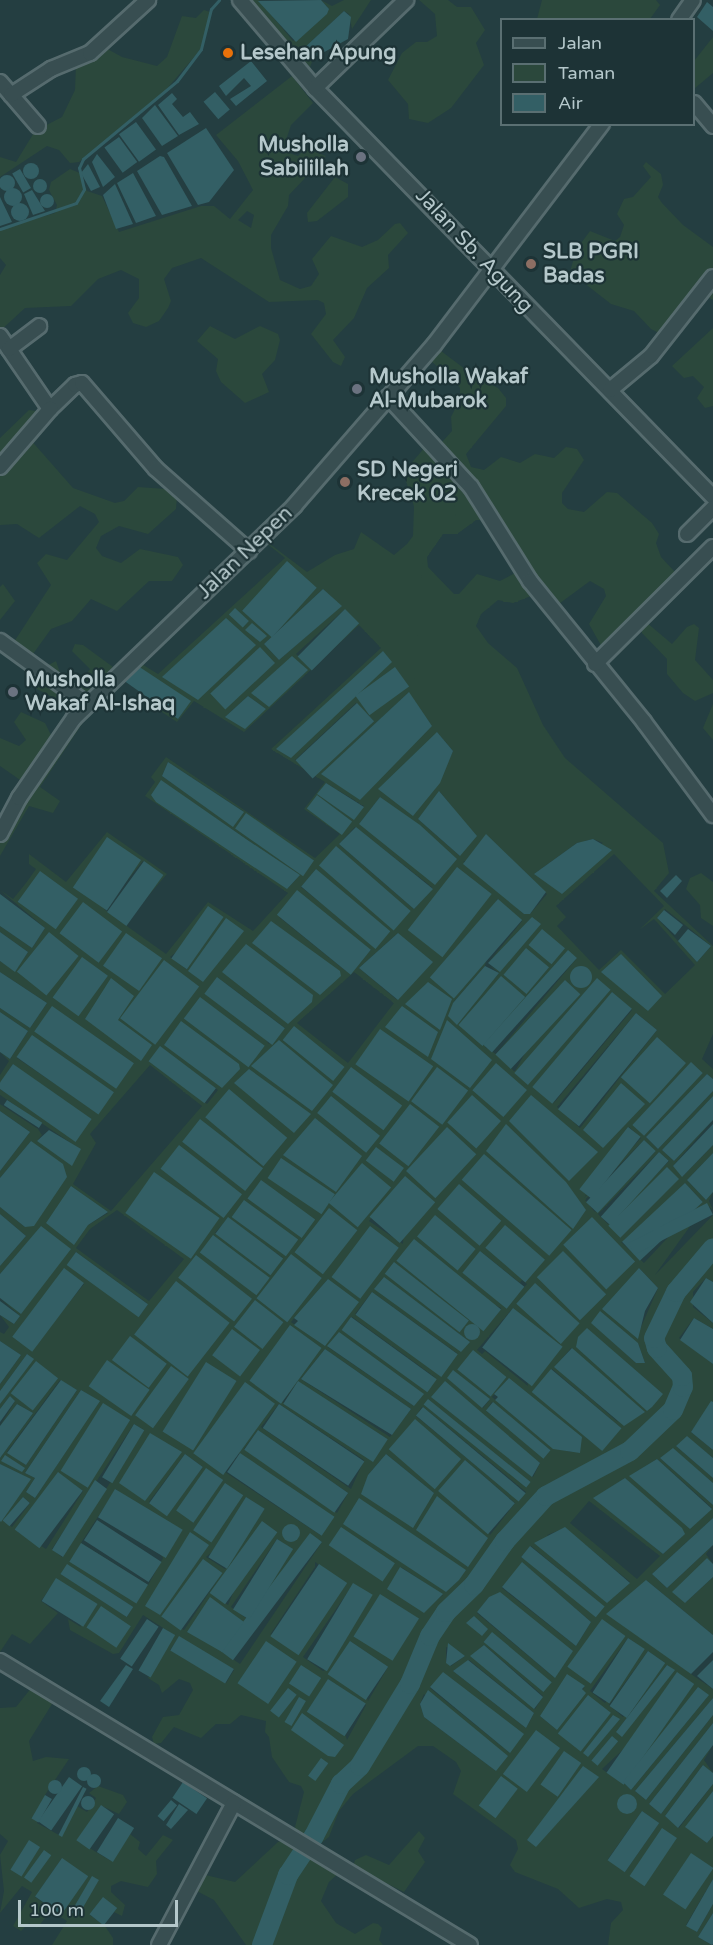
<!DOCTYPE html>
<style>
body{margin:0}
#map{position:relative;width:713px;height:1945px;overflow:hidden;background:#243e41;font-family:"Varela Round",sans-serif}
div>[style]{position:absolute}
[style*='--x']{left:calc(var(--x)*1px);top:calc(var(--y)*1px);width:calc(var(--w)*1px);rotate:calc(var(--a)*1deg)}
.green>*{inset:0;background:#2b483c}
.water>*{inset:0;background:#335f65;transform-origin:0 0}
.round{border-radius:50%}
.stream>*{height:3px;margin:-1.5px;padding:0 1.5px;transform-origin:1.5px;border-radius:1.5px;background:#335f65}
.river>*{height:20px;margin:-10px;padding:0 10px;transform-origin:10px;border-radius:10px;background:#335f65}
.roads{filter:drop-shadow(2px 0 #566b6e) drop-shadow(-2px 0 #566b6e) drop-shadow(0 2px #566b6e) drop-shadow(0 -2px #566b6e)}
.minor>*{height:14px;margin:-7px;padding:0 7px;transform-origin:7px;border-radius:7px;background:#384e51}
.dots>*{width:16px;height:16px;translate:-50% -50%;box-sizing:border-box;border:3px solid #1d3336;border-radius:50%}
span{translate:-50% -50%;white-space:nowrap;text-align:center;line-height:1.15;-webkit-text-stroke:4.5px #1d3336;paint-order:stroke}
.poi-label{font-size:21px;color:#b5c8cb;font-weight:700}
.left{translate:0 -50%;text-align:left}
.right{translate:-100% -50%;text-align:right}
.street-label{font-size:21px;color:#b5c8cb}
.legend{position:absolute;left:500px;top:18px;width:195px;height:108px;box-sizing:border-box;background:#1d3336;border:2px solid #5a6f72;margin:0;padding:8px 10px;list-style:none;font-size:18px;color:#b5c8cb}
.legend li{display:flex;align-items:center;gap:12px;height:30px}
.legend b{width:30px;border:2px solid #5a6f72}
.scale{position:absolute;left:18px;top:1900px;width:160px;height:27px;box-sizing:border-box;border:3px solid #b5c8cb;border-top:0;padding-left:8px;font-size:18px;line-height:21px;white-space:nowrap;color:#b5c8cb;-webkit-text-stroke:4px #1d3336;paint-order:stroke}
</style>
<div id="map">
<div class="green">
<div style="clip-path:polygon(251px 0,259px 0,293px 41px,329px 9px,321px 0,332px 6px,344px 0,371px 0,352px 29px,349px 14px,344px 11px,303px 49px,312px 62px,310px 67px)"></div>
<div style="clip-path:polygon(419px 0,448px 0,457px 7px,471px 7px,485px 30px,476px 43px,484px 65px,451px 108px,428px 123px,409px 119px,408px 104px,388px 80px,402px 53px,416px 42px,427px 42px,437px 36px,435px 14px)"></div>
<div style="clip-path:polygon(542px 0,656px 0,660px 5px,650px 19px,537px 19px)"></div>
<div style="clip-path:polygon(204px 10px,210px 12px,209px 27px,201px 49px,159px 98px,79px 162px,70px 163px,59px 150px,47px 146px,0 177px,0 157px,16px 162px,35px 131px,62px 117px,75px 90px,76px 64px,102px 46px,122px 57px,157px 66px,167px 57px,182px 16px,196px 18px)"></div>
<div style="clip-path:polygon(713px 37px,713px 73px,694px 89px,694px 61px)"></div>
<div style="clip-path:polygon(evenodd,292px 76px,313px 103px,291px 125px,286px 140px,289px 153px,298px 156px,306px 148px,326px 156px,289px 195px,288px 206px,271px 235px,271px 248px,280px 280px,300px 289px,311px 286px,319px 274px,312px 259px,331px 236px,362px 247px,378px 240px,395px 224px,400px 223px,408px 233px,388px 255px,389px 268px,367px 288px,354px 318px,333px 340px,345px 357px,341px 366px,333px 362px,311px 334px,326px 314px,324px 303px,318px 300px,269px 302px,201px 258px,172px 268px,164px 279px,171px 301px,168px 308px,159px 321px,146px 327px,133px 323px,128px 313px,139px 298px,139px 279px,121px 270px,98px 279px,71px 306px,25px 308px,0 331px,0 275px,6px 265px,0 258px,0 229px,55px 213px,57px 205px,49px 190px,51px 182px,70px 169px,80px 173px,87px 191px,102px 196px,119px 232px,201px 206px,214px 206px,230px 219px,253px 190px,238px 161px,216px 135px,292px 76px,247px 211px,254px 215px,251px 228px,238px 220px,247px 211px)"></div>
<div style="clip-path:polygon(646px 162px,661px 174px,663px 185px,658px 197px,662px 203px,683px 225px,713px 247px,713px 300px,706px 296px,667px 337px,651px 329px,634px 311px,611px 304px,570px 272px,576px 250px,590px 231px,615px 241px,620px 237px,624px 225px,617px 214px,624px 199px,633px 197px,651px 177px,643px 166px)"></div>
<div style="clip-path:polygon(335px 177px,348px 184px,348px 197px,317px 221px,308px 222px,307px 213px)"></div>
<div style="clip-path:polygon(210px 326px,235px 339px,260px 326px,278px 334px,280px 340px,275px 360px,262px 374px,269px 392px,245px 403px,221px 382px,216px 371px,218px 359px,197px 341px)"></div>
<div style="clip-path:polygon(713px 328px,713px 406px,705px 408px,697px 398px,704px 387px,693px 376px,684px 378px,672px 366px)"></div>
<div style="clip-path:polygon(evenodd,437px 348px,477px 378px,498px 388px,506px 398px,506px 406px,466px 454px,471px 467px,484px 470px,501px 457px,520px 463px,535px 454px,554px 458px,566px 447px,577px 449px,584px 460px,562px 493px,562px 503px,568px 509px,584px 512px,607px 492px,617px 493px,652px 523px,659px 534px,656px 543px,661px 557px,675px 572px,674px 583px,603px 649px,589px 624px,606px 596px,604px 589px,590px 581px,552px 609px,531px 596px,513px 603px,498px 600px,481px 614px,476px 626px,488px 643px,517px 668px,543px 725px,565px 758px,663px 843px,669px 873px,654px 891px,713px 946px,713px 1034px,702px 1059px,713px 1069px,713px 1079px,707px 1074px,646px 1137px,658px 1149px,713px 1091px,713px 1096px,662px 1150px,674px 1161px,713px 1120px,673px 1166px,683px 1176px,713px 1145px,713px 1153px,687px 1180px,706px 1200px,713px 1192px,709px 1201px,713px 1210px,706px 1204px,655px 1275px,713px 1215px,713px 1282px,706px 1278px,693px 1292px,693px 1307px,713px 1323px,713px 1329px,694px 1318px,679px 1338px,713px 1364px,713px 1402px,691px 1432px,713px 1450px,713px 1458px,687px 1437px,676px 1446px,713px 1478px,713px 1483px,673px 1449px,660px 1458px,713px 1505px,713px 1518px,652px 1574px,667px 1588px,713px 1545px,706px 1554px,713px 1564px,707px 1558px,685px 1603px,713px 1577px,713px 1635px,646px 1580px,691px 1674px,713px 1689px,713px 1698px,635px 1791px,646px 1800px,713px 1715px,713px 1723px,649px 1804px,661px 1814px,713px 1745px,704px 1760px,713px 1773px,703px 1765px,665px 1816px,679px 1828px,713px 1784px,713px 1791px,686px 1827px,707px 1843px,713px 1836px,713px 1879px,686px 1925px,697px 1932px,713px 1904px,713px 1913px,698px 1937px,712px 1945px,608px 1945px,611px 1923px,623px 1910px,621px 1902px,607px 1899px,579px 1908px,558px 1889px,515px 1872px,510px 1865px,518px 1849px,516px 1840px,453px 1794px,461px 1771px,456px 1762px,433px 1746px,418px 1746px,353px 1794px,339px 1811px,329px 1837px,317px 1846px,297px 1834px,295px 1827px,304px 1792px,301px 1786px,289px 1782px,272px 1757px,269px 1737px,265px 1732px,266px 1721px,241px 1715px,230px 1724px,216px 1724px,201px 1738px,174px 1727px,161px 1743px,154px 1744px,152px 1737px,163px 1717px,179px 1715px,193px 1690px,190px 1683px,179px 1679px,162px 1693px,159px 1685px,148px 1678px,174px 1635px,143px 1615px,119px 1653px,113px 1654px,70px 1630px,68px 1619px,81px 1627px,57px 1578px,41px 1601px,58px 1613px,30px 1644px,12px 1634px,0 1652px,0 1521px,30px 1479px,0 1464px,0 1458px,33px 1413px,17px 1404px,0 1426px,15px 1401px,10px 1396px,0 1409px,0 1404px,33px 1359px,27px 1354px,0 1391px,0 1384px,21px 1355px,0 1341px,0 1332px,4px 1334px,9px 1327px,0 1315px,14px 1324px,20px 1316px,0 1298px,21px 1313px,41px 1227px,0 1274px,0 1266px,26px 1236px,0 1214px,0 1207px,25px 1227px,31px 1141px,0 1178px,0 1171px,30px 1132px,0 1111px,0 1104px,38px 1129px,42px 1135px,37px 1141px,81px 1150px,0 1095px,0 1089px,77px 1141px,13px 1064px,0 1085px,0 1075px,9px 1061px,0 1052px,10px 1059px,28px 1031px,0 1012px,0 1008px,30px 1028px,47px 1003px,0 972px,0 961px,15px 971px,28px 952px,0 932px,0 926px,32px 948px,45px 928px,0 890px,13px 899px,26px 883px,36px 869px,29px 864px,29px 854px,66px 882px,107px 832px,167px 874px,124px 924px,166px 954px,208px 902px,253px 931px,288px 893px,145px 796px,155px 782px,151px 777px,166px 757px,315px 858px,340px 834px,304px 809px,325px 782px,271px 749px,381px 648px,359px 625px,244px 732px,194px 701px,177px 722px,145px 701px,147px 697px,178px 719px,190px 701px,123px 680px,96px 703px,40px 787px,60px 801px,53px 813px,29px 806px,0 856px,0 834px,50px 749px,262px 538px,307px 572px,335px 555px,354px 549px,361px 532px,394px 555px,407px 544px,413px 536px,414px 506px,406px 481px,408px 467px,426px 446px,442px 442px,452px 431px,451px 417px,460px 399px,460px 388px,454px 380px,428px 358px,437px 348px,476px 520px,485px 520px,519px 571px,500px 581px,477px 574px,459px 594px,454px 594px,428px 567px,427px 557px,443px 534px,457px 534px,476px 520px,437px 348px,265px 542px,285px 558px,158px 674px,140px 663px,265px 542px,437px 348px,323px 589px,341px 606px,279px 660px,264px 644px,323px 589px,437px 348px,345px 609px,310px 667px,296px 654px,345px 609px,437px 348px,408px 693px,432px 726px,322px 775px,322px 774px,408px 693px,437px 348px,248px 696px,266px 709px,225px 717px,248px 696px,437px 348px,356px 703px,374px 721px,318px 772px,295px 760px,356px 703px,437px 348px,437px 732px,453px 751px,443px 773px,437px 732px,437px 348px,168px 762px,243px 811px,233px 826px,162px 776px,168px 762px,437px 348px,161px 781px,299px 875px,299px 876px,288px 888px,151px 795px,161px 781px,437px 348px,326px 783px,364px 806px,354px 819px,318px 794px,326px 783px,437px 348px,440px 792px,453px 808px,460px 856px,418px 819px,440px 792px,437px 348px,380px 797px,413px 822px,359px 824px,380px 797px,437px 348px,355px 827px,433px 888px,414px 909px,339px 844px,355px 827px,437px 348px,236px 828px,313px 860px,313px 861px,301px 873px,236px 828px,437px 348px,593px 839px,603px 843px,534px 874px,577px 843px,593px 839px,437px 348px,614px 854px,664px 906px,639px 930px,654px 919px,695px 965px,665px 994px,621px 950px,599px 970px,557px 926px,566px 917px,556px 906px,614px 854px,437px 348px,143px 861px,162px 875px,122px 923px,104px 909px,143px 861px,437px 348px,463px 861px,519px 866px,547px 894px,530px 914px,524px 914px,463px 861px,437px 348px,316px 869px,375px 946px,301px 887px,316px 869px,437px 348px,497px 899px,522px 921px,488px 963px,532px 918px,540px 924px,500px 971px,490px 966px,499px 973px,456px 1024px,453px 1003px,485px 966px,497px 899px,437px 348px,665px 909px,711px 946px,697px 962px,657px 918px,665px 909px,437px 348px,223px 917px,186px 969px,170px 957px,223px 917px,437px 348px,279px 917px,371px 950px,346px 971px,279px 917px,437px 348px,398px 933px,396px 999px,359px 968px,398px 933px,437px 348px,577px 958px,496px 1054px,485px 1047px,577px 958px,437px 348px,354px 972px,394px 1003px,348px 1063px,297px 1023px,354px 972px,437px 348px,217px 977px,285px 1028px,269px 1044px,217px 977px,437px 348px,565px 981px,515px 1071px,514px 1071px,500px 1058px,565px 981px,437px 348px,612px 992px,632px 1010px,553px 1104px,612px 992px,437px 348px,636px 1013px,657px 1030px,580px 1128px,557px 1107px,636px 1013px,437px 348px,32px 1036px,113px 1093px,98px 1113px,17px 1058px,32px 1036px,437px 348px,160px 1047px,218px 1090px,207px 1104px,150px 1060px,160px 1047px,437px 348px,150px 1065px,202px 1106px,111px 1211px,73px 1184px,96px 1143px,90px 1134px,150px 1065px,437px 348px,629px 1127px,641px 1138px,584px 1198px,629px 1127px,437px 348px,644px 1140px,655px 1152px,595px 1212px,585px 1200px,644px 1140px,437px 348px,659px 1152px,669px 1161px,608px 1224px,598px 1214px,659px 1152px,437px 348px,405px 1176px,403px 1244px,369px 1221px,405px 1176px,437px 348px,685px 1183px,702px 1201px,644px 1263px,621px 1242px,627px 1242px,685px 1183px,437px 348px,71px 1186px,108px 1213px,88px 1225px,71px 1186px,437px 348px,117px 1210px,184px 1259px,149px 1301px,76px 1248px,90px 1229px,117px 1210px,437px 348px,228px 1218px,283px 1258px,215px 1233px,228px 1218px,437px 348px,480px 1251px,520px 1283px,522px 1280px,527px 1284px,505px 1307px,480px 1251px,437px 348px,76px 1252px,148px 1304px,140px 1315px,67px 1265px,76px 1252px,437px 348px,397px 1261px,501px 1308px,501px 1309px,484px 1329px,397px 1261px,437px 348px,639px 1268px,658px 1288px,638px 1334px,639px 1268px,437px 348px,63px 1269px,84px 1284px,31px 1350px,63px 1269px,437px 348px,383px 1278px,384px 1278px,470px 1342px,375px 1289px,383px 1278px,437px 348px,328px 1279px,325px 1346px,291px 1322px,328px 1279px,437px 348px,372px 1292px,458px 1354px,355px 1314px,372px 1292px,437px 348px,513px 1308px,528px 1386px,485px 1351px,482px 1354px,477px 1350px,513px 1308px,437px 348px,351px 1317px,352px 1317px,436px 1378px,342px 1330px,351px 1317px,437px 348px,591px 1322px,638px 1343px,645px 1363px,636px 1363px,591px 1322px,437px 348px,339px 1333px,414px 1406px,328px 1347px,339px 1333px,437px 348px,571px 1348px,572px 1348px,618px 1422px,555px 1367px,571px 1348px,437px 348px,325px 1349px,411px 1409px,390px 1437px,301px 1379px,325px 1349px,437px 348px,552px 1369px,621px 1428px,602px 1449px,533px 1392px,552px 1369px,437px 348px,453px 1371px,490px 1399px,483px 1408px,448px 1378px,453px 1371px,437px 348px,508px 1379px,572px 1452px,553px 1448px,492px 1397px,508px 1379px,437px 348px,60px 1380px,77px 1390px,26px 1465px,7px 1452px,60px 1380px,437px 348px,298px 1382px,387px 1439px,388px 1439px,282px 1402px,298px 1382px,437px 348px,81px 1390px,99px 1401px,35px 1498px,26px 1492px,35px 1478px,25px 1473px,81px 1390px,437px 348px,431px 1396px,540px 1463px,533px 1477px,431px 1396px,437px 348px,492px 1402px,550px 1450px,545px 1455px,486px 1411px,492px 1402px,437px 348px,279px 1404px,364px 1460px,351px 1489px,261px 1427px,279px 1404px,437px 348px,422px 1407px,423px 1407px,526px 1492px,518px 1500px,416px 1416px,422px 1407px,437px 348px,134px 1424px,144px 1430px,62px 1557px,52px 1549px,134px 1424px,437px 348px,258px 1430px,348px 1493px,337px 1513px,244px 1449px,258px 1430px,437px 348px,239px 1453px,322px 1536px,225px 1472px,239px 1453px,437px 348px,185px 1454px,203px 1467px,167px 1514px,149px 1502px,185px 1454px,437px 348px,386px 1454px,434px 1493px,429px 1498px,368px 1475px,386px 1454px,437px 348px,657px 1459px,712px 1508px,712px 1509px,630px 1476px,657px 1459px,437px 348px,465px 1460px,515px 1503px,490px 1535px,465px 1460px,437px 348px,58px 1473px,83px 1491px,46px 1549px,18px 1532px,58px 1473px,437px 348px,625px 1478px,684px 1534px,663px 1554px,594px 1498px,625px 1478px,437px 348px,116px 1489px,163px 1558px,148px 1585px,81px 1543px,116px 1489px,437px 348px,23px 1497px,30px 1503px,12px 1527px,6px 1522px,23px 1497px,437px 348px,589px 1501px,660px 1556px,637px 1579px,570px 1523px,589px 1501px,437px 348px,264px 1509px,225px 1569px,206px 1557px,264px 1509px,437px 348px,263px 1521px,228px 1605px,213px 1595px,263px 1521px,437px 348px,565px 1528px,630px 1582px,630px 1583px,547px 1535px,565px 1528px,437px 348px,310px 1534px,322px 1542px,240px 1664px,227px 1655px,310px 1534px,437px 348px,277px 1539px,292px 1549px,246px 1618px,231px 1607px,277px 1539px,437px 348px,531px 1546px,604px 1607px,521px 1557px,531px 1546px,437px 348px,203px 1560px,222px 1573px,184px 1630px,163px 1618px,203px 1560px,437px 348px,315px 1562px,346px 1583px,270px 1635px,315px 1567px,315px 1562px,437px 348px,522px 1563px,591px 1622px,576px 1646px,502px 1588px,522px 1563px,437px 348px,68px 1565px,133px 1607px,127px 1617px,61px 1574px,68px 1565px,437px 348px,401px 1567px,443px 1595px,430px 1605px,401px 1567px,437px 348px,354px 1583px,324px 1671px,323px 1671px,303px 1657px,354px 1583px,437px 348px,380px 1594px,404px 1641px,397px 1652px,380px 1594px,437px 348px,495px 1596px,555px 1678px,477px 1613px,489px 1597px,495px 1596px,437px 348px,179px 1637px,234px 1670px,226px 1683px,170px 1650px,179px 1637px,437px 348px,628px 1638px,644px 1649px,605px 1703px,590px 1691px,628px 1638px,437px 348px,350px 1641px,388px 1667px,368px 1701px,350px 1641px,437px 348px,484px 1645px,543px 1696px,535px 1709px,471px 1656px,484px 1645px,437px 348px,446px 1647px,465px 1656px,451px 1666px,446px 1662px,446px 1647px,437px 348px,648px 1651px,665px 1663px,623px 1717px,609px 1705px,648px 1651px,437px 348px,469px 1660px,534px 1713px,526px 1728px,453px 1671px,469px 1660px,437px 348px,667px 1665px,674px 1670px,616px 1732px,667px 1665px,437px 348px,442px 1674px,510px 1753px,430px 1688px,442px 1674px,437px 348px,328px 1679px,366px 1705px,347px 1740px,328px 1679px,437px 348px,694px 1684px,617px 1780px,602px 1769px,694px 1684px,437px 348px,585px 1686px,557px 1730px,540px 1716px,585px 1686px,437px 348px,424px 1694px,496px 1771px,424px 1717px,420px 1704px,424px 1694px,437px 348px,708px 1696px,631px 1790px,623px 1782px,708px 1696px,437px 348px,598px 1777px,536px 1846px,527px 1840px,598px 1777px,437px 348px,642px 1811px,659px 1823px,625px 1872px,608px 1859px,642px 1811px)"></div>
<div style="clip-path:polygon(29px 410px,36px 411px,39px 417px,29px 438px,73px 488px,115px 503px,124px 501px,138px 487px,166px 489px,177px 496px,176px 509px,148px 534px,119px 526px,101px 536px,96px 548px,102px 556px,121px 563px,140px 549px,178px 557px,183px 565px,172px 581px,149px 581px,117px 611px,91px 599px,72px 621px,51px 629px,28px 661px,10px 648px,51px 585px,37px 563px,46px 554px,67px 560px,99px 522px,95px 514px,80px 506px,39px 538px,17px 524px,0 525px,0 438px)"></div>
<div style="clip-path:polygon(3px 584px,15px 601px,0 620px,0 587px)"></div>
<div style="clip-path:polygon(646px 622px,672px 644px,687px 627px,694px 624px,699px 628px,695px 660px,713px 680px,713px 693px,695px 701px,683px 693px,667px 674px,667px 659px,642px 633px,641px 627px)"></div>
<div style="clip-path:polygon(75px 644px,83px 645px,113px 667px,67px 719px,64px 703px,31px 686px,43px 668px,56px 661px,66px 690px,81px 681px,90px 669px,72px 651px)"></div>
<div style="clip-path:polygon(713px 704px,713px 740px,703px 728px)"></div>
<div style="clip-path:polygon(21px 712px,45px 723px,53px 739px,23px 782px,0 766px,0 738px,19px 746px,26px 740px,14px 722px)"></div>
<div style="clip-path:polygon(701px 873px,713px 882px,713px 926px,701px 918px,700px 905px,686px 889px,690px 878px)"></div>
<div style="clip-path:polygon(evenodd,32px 1687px,46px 1694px,52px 1704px,29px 1741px,33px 1761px,46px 1757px,69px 1759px,45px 1795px,37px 1823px,59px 1835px,77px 1806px,87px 1812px,96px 1798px,89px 1793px,98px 1786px,123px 1795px,127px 1802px,119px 1814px,102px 1806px,78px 1841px,111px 1861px,130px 1834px,140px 1842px,138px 1849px,146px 1856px,163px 1835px,173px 1840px,156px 1861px,157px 1874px,148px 1887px,121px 1881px,111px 1886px,111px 1892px,125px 1905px,122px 1916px,114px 1912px,117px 1908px,90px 1915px,105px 1926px,113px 1938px,113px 1945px,52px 1945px,67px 1921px,51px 1911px,37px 1928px,29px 1923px,21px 1931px,13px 1926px,32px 1892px,22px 1886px,0 1913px,4px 1891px,0 1855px,8px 1841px,0 1834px,0 1708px,16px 1707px,32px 1687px,62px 1858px,62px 1915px,35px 1897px,62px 1858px)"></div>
<div style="clip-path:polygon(419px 1831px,425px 1838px,418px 1851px,425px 1862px,404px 1892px,353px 1867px,355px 1860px,366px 1855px,389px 1865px)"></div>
<div style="clip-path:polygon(286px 1840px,340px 1872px,329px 1882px,321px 1901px,336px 1923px,355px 1934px,373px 1923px,378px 1924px,382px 1928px,379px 1940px,383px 1945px,246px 1945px,214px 1900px,193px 1889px,201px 1874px,235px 1882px,278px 1842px)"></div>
</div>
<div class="water">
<div style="clip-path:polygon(321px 0,329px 9px,327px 14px,296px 42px,258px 1px)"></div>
<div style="clip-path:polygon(707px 2px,713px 7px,713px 31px,697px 17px)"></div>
<div style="clip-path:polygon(344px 11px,351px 17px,348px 39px,308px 61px,303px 49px)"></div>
<div style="clip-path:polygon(251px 61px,267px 81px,236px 106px,230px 99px,251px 86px,244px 78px,226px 96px,219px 86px)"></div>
<div style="left:215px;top:92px;width:23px;height:15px;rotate:50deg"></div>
<div style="clip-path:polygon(172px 93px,177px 99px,172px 104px,183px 117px,190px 112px,199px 124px,179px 135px,158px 105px)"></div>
<div style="clip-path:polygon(155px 105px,178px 136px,162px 146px,142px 118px)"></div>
<div style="left:136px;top:122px;width:34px;height:21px;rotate:54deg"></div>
<div style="clip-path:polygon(206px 128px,234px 170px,209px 202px,198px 205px,167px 153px)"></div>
<div style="left:119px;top:137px;width:31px;height:18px;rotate:54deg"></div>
<div style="clip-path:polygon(97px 154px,115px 177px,103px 187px,92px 162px)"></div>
<div style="clip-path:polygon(160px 156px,164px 157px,192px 206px,162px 215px,137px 171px)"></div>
<div class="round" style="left:23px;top:163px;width:16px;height:16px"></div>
<div style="clip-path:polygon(88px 164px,100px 187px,91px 191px,81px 173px)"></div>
<div style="left:20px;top:169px;width:22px;height:9px;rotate:60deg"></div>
<div style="clip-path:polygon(133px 173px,156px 216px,136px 223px,117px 183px)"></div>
<div class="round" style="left:-1px;top:175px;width:16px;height:16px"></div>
<div class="round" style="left:33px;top:179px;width:14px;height:14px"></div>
<div style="clip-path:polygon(115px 184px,133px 224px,116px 229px,103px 195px)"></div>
<div class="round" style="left:4px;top:188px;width:18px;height:18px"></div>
<div style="clip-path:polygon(32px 190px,45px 211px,33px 215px,24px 194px)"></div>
<div class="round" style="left:40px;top:194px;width:14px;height:14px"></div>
<div style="clip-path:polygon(0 197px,12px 222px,0 226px)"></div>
<div class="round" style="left:11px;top:203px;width:18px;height:18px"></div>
<div style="left:287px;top:561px;width:40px;height:67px;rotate:42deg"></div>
<div style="clip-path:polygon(323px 589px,342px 606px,279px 660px,264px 644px)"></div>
<div style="left:235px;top:608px;width:19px;height:9px;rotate:43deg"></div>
<div style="left:345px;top:609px;width:20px;height:67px;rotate:45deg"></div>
<div style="clip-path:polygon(226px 618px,256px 645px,198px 700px,162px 677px)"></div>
<div style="clip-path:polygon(252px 623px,267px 636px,260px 642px,245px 630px)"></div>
<div style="left:260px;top:647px;width:22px;height:68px;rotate:47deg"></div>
<div style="clip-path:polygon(383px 651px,392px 662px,291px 758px,276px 749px)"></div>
<div style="clip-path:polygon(292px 656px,308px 670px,269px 707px,251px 693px)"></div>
<div style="clip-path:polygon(138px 666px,191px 701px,178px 719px,123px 680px)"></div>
<div style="left:395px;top:667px;width:24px;height:49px;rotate:54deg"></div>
<div style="clip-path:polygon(409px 692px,432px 726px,360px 800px,321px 774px)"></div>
<div style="clip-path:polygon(248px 696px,266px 709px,245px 729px,225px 717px)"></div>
<div style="left:357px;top:703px;width:25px;height:84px;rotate:47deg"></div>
<div style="clip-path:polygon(437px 732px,453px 751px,440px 783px,413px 816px,378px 789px)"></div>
<div style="clip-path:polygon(168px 762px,244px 812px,233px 827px,162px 776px)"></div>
<div style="clip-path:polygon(161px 780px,246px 839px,300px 875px,287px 889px,156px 802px,151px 795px)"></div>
<div style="clip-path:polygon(326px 783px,364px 807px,354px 820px,317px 794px)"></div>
<div style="clip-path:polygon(439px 791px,477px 836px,460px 856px,418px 819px)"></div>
<div style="left:317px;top:795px;width:44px;height:17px;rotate:37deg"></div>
<div style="clip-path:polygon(380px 797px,420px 825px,457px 859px,435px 885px,359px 824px)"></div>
<div style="left:246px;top:813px;width:83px;height:19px;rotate:35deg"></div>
<div style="clip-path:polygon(356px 827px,433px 889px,414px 909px,339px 844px)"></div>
<div style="clip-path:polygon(486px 834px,546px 892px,530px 914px,524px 914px,463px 864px)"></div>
<div style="left:107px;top:837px;width:41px;height:61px;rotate:34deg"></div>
<div style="clip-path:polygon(593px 839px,612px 850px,562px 894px,534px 874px,577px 843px)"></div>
<div style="left:336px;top:846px;width:99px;height:26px;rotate:41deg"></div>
<div style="left:144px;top:861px;width:24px;height:63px;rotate:36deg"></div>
<div style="left:457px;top:867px;width:44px;height:80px;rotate:38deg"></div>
<div style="left:316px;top:869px;width:97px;height:23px;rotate:40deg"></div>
<div style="left:40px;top:871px;width:47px;height:38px;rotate:36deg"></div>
<div style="clip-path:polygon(676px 875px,682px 881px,667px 898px,660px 891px)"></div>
<div style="left:297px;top:890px;width:95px;height:32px;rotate:39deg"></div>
<div style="clip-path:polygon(0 894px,45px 928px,32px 948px,0 926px)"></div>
<div style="left:498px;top:899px;width:32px;height:104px;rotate:41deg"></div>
<div style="left:83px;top:902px;width:49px;height:39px;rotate:37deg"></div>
<div style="left:208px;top:906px;width:19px;height:64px;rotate:35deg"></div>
<div style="clip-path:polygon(664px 910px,683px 925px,675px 935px,657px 918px)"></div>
<div style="clip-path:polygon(532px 917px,541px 924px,500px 972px,488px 963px)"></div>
<div style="clip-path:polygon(226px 918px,244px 931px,203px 982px,188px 971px)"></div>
<div style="clip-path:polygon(271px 921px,340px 971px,341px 976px,320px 995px,252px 943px)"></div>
<div style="left:542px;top:929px;width:30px;height:21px;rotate:40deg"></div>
<div style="clip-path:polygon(688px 929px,711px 946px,697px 962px,678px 941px)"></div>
<div style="clip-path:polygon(0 932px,28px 952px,15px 972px,0 961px)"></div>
<div style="left:49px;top:932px;width:38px;height:51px;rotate:39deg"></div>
<div style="left:126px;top:933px;width:44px;height:40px;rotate:35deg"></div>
<div style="clip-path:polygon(398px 933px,433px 962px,398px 1000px,359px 968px)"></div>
<div style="clip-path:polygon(246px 944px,313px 995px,312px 1002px,288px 1024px,222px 972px)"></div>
<div style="left:526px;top:948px;width:30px;height:35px;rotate:40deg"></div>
<div style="left:568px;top:950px;width:12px;height:127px;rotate:42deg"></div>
<div style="clip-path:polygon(621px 954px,662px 996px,648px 1011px,601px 972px)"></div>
<div style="left:82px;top:957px;width:32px;height:50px;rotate:36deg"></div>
<div style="left:164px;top:960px;width:44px;height:73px;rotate:37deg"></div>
<div class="round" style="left:570px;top:966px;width:22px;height:22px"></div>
<div style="clip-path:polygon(485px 966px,499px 973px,457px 1025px,448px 1016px,453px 1003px)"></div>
<div style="clip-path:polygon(0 972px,47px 1003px,30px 1028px,0 1008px)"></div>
<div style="left:501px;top:976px;width:32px;height:65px;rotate:41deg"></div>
<div style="left:217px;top:977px;width:85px;height:21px;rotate:37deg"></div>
<div style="clip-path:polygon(111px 978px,134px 996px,118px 1020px,152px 1045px,141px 1061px,85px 1019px)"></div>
<div style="left:597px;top:978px;width:18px;height:126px;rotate:41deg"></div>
<div style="left:565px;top:980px;width:21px;height:102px;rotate:43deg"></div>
<div style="clip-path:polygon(428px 982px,452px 999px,440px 1030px,405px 1004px)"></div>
<div style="left:612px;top:992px;width:26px;height:124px;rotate:40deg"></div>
<div style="left:200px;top:997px;width:81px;height:27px;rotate:37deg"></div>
<div style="left:52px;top:1006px;width:100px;height:31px;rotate:35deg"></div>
<div style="clip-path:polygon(402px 1006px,438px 1032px,428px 1057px,385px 1027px)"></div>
<div style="clip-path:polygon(0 1012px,28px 1031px,10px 1059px,0 1052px)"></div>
<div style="left:636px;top:1013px;width:27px;height:124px;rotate:39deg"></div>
<div style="clip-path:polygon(447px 1020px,492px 1060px,470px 1088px,431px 1059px)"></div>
<div style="clip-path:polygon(181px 1021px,239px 1064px,240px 1069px,222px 1088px,164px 1045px)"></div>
<div style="left:294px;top:1026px;width:65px;height:18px;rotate:39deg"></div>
<div style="left:380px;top:1029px;width:65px;height:43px;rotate:35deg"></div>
<div style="left:32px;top:1035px;width:100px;height:27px;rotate:35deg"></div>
<div style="left:657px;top:1037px;width:39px;height:54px;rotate:42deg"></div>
<div style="clip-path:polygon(279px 1040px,333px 1085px,312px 1111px,251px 1066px)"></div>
<div style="left:160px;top:1046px;width:70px;height:19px;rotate:37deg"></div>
<div style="left:691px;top:1062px;width:16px;height:86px;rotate:43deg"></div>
<div style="left:496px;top:1063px;width:41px;height:36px;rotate:41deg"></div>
<div style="left:13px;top:1064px;width:96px;height:28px;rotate:35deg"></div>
<div style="left:351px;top:1067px;width:64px;height:31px;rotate:37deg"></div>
<div style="left:437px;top:1067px;width:39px;height:43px;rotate:37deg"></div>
<div style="clip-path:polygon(249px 1069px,311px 1114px,294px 1133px,234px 1083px)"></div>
<div style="clip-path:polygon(707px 1074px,713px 1079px,713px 1091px,658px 1149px,646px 1137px)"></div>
<div style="clip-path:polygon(621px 1083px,645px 1104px,603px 1148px,583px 1130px)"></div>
<div style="left:229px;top:1089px;width:76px;height:37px;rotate:40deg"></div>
<div style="left:472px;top:1095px;width:39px;height:37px;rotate:42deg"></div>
<div style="clip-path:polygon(531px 1095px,598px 1152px,569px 1181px,509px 1121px)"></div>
<div style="left:331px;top:1096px;width:63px;height:22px;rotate:39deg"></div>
<div style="clip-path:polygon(713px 1096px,713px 1120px,674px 1161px,662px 1150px)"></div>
<div style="left:7px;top:1100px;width:42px;height:6px;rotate:33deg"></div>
<div style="left:410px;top:1104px;width:37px;height:50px;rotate:38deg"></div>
<div style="clip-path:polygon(0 1111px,30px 1132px,0 1171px)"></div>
<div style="clip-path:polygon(315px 1118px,362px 1156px,336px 1192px,283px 1155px)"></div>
<div style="left:200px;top:1119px;width:80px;height:29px;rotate:38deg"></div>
<div style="clip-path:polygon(506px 1124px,566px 1182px,586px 1210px,573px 1229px,486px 1151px)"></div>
<div style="clip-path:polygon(713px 1124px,713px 1145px,682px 1177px,673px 1166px)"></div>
<div style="left:447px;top:1127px;width:40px;height:60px;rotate:43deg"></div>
<div style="left:628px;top:1127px;width:16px;height:79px;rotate:38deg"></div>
<div style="clip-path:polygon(49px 1130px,81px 1149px,72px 1166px,37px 1141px)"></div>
<div style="left:644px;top:1140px;width:16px;height:85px;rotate:43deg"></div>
<div style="clip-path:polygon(31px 1141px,63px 1164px,67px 1177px,34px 1226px,25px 1227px,0 1207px,0 1178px)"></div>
<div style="left:179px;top:1145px;width:80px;height:30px;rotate:38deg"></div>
<div style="left:376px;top:1147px;width:35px;height:17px;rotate:37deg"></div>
<div style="left:659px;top:1152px;width:13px;height:87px;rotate:42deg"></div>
<div style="clip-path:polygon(713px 1153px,713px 1192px,706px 1200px,687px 1180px)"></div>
<div style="left:484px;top:1154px;width:116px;height:34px;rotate:41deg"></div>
<div style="left:281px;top:1158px;width:65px;height:24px;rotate:34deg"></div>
<div style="left:362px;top:1163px;width:38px;height:52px;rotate:40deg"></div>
<div style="left:667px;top:1167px;width:17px;height:83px;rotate:45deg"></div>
<div style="left:154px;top:1172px;width:80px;height:50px;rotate:35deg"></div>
<div style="left:405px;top:1176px;width:40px;height:54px;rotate:41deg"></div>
<div style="left:261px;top:1180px;width:67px;height:23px;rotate:36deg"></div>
<div style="left:685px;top:1183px;width:26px;height:86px;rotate:47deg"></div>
<div style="left:459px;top:1184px;width:56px;height:33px;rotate:41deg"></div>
<div style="clip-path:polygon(71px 1186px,108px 1212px,88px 1225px,74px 1245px,46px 1223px)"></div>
<div style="left:244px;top:1200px;width:67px;height:21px;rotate:36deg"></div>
<div style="left:707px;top:1203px;width:13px;height:88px;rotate:63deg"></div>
<div style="left:329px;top:1208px;width:36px;height:56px;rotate:38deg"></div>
<div style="clip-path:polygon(0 1214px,26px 1236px,0 1266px)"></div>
<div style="left:435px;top:1215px;width:53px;height:28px;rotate:40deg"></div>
<div style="left:228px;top:1217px;width:69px;height:21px;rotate:37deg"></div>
<div style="left:592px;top:1217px;width:62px;height:40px;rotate:46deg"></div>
<div style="left:505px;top:1225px;width:53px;height:30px;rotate:41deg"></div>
<div style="clip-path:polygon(41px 1226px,71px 1249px,21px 1314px,0 1298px,0 1274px)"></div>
<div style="left:370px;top:1226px;width:36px;height:64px;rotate:37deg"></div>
<div style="left:213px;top:1235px;width:71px;height:22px;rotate:37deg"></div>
<div style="left:414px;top:1239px;width:112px;height:28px;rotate:39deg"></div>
<div style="left:480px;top:1251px;width:57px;height:28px;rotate:39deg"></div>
<div style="left:563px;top:1251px;width:61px;height:37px;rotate:45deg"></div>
<div style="left:76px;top:1252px;width:89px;height:16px;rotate:36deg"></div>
<div style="left:291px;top:1254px;width:39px;height:56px;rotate:38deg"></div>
<div style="left:196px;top:1255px;width:71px;height:29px;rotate:38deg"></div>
<div style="left:394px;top:1262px;width:95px;height:15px;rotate:38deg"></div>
<div style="left:64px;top:1268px;width:25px;height:86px;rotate:37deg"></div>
<div style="clip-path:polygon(639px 1268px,658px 1288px,645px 1311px,638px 1339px,602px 1309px)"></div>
<div style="clip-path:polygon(384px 1277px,470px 1342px,461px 1352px,374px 1289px)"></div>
<div style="clip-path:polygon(706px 1278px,713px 1282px,713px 1323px,690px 1302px)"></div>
<div style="clip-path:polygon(328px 1279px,359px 1302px,325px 1346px,294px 1325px,298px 1321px,294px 1318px)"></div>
<div style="left:176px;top:1281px;width:68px;height:68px;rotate:38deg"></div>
<div style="left:535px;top:1283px;width:60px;height:28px;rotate:42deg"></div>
<div style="left:372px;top:1292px;width:106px;height:28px;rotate:36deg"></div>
<div style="left:255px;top:1300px;width:36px;height:34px;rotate:38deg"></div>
<div style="clip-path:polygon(0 1301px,20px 1316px,14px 1324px,0 1315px)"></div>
<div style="left:513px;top:1308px;width:63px;height:50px;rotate:38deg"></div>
<div style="clip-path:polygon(600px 1311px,638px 1343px,645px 1363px,636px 1363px,591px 1323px)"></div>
<div style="left:351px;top:1317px;width:106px;height:16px;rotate:36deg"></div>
<div style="clip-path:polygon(694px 1318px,713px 1329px,713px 1364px,680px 1340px)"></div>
<div class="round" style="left:464px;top:1324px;width:16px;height:16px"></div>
<div style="left:290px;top:1325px;width:39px;height:69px;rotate:36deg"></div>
<div style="clip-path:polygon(587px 1328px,663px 1394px,652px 1407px,647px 1411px,576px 1347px,578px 1337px)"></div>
<div style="left:232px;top:1329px;width:35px;height:33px;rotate:37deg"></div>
<div style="clip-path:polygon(339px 1332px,424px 1394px,414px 1406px,327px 1346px)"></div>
<div style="left:130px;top:1336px;width:46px;height:30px;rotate:37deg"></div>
<div style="clip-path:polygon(0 1341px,21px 1355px,0 1384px)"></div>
<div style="clip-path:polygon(572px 1348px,645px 1412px,624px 1426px,554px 1367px)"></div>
<div style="clip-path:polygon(325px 1349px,411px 1409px,392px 1435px,301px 1379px)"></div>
<div style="left:473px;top:1350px;width:43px;height:25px;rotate:39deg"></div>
<div style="clip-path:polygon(27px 1354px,34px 1359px,0 1404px,0 1391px)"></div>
<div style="left:107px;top:1360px;width:52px;height:32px;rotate:35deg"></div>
<div style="left:36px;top:1361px;width:28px;height:41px;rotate:38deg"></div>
<div style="left:206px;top:1362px;width:36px;height:82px;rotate:32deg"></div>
<div style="left:171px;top:1366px;width:22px;height:61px;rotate:36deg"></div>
<div style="left:551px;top:1369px;width:92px;height:30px;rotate:40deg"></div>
<div style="clip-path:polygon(453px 1370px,490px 1399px,482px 1408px,447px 1378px)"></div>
<div style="clip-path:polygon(509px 1378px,582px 1437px,580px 1453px,553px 1449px,495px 1400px,498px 1397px,494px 1394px)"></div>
<div style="clip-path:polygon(61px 1380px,77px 1390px,26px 1465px,7px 1453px)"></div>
<div style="left:298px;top:1381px;width:107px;height:27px;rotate:33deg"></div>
<div style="clip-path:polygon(445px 1381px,540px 1463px,532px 1477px,431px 1397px)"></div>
<div style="left:245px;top:1382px;width:37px;height:88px;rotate:36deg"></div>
<div style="clip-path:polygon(81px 1390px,100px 1401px,35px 1498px,26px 1492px,35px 1478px,25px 1473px)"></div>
<div style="clip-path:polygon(10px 1396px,15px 1401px,0 1422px,0 1409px)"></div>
<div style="left:428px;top:1399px;width:132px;height:7px;rotate:39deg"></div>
<div style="clip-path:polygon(711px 1401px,713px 1402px,713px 1450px,691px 1432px)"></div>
<div style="left:493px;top:1402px;width:75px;height:11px;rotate:40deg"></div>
<div style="left:103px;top:1403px;width:32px;height:80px;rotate:32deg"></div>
<div style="clip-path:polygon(17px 1404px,33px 1413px,0 1458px,0 1426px)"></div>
<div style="left:279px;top:1404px;width:103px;height:29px;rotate:34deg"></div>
<div style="left:423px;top:1407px;width:134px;height:11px;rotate:40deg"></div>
<div style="left:415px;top:1419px;width:61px;height:40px;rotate:41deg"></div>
<div style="left:134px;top:1424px;width:12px;height:62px;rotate:31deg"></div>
<div style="left:258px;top:1430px;width:110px;height:24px;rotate:35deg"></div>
<div style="clip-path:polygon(150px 1433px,182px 1452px,145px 1501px,119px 1483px)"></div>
<div style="clip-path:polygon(687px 1436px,713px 1458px,713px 1478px,676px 1446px)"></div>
<div style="clip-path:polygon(673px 1448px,713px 1483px,713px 1505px,660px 1458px)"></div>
<div style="left:240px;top:1453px;width:114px;height:23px;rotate:34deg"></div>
<div style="left:185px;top:1454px;width:22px;height:61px;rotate:36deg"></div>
<div style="clip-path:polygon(386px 1454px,434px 1493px,413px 1528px,361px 1494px,368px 1475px)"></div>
<div style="clip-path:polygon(5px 1455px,25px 1468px,22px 1472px,1px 1461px)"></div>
<div style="clip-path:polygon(657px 1459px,712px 1509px,690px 1529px,629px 1476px)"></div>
<div style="left:465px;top:1460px;width:66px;height:41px;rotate:41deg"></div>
<div style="clip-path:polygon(0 1464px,31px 1479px,1px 1522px,0 1521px)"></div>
<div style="left:206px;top:1468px;width:21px;height:52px;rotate:35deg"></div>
<div style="left:58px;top:1472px;width:31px;height:72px;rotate:37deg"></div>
<div style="clip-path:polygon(625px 1478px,682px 1528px,685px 1534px,663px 1554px,593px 1498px)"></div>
<div style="clip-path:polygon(95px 1480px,107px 1489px,63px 1557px,52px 1550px)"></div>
<div style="left:225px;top:1483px;width:22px;height:57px;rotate:34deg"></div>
<div style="left:115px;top:1489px;width:79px;height:33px;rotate:31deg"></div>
<div style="clip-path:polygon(437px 1496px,488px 1538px,468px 1567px,416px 1530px)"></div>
<div style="left:23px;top:1497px;width:9px;height:31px;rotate:41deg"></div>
<div style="left:246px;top:1497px;width:22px;height:71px;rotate:32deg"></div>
<div style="clip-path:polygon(359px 1498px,466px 1570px,459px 1580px,446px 1592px,343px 1524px)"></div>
<div style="clip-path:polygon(713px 1518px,713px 1545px,667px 1588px,652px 1574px)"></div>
<div style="left:97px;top:1520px;width:77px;height:24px;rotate:33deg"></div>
<div style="left:262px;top:1521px;width:19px;height:89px;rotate:36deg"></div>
<div class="round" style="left:282px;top:1524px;width:18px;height:18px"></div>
<div style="left:341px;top:1527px;width:65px;height:22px;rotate:34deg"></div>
<div style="clip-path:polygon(565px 1527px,630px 1583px,607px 1603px,534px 1543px)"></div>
<div style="clip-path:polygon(190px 1532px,209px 1545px,160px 1615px,145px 1606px)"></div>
<div style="left:310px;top:1533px;width:15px;height:148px;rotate:37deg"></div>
<div style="left:277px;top:1539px;width:19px;height:83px;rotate:32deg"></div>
<div style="left:81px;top:1543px;width:79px;height:22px;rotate:32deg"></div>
<div style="left:530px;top:1546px;width:96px;height:14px;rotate:39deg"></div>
<div style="clip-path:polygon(707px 1558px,713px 1564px,713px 1577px,685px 1603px,672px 1592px)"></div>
<div style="left:203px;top:1559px;width:24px;height:71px;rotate:36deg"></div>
<div style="clip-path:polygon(522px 1562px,591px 1622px,576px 1646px,502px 1587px)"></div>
<div style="left:67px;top:1564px;width:79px;height:12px;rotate:33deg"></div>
<div style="left:319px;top:1564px;width:34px;height:87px;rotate:34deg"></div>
<div style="clip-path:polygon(400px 1567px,443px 1594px,424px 1613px,387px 1589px)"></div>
<div style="left:56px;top:1578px;width:49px;height:27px;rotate:32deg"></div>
<div style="clip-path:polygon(646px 1580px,713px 1635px,713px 1652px,691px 1674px,606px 1614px)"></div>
<div style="left:353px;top:1583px;width:23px;height:89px;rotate:31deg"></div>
<div style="clip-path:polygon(500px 1592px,573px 1651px,555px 1678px,477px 1612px,489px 1597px)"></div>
<div style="left:380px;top:1594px;width:46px;height:50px;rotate:32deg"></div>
<div style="clip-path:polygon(210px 1597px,244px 1622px,222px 1652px,187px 1632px)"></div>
<div style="left:101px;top:1606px;width:36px;height:26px;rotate:34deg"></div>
<div style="clip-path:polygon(474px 1616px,488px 1629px,482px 1636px,466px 1623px)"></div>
<div style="left:147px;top:1619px;width:14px;height:48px;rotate:34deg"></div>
<div style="left:602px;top:1619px;width:29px;height:59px;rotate:36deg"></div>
<div style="left:163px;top:1628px;width:14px;height:49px;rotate:30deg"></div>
<div style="left:492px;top:1632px;width:78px;height:13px;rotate:40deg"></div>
<div style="left:179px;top:1636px;width:64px;height:17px;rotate:31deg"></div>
<div style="left:628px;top:1638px;width:20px;height:65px;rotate:33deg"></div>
<div style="left:266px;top:1641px;width:37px;height:51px;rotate:34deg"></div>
<div style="left:350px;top:1641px;width:46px;height:40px;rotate:34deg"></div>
<div style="clip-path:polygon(448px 1643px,465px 1656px,450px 1666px,446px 1663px)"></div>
<div style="clip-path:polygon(484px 1645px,543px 1697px,534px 1709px,470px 1656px)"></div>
<div style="left:648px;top:1651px;width:21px;height:67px;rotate:35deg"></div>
<div style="clip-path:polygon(468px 1660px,534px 1713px,526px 1728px,453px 1671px)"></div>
<div style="clip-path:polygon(713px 1660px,713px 1689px,697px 1676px)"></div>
<div style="clip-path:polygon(126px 1665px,133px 1669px,109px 1707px,100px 1701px)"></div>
<div style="left:301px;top:1665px;width:24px;height:22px;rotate:33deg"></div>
<div style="clip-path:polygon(667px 1665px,675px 1670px,622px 1737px,616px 1732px)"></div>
<div style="clip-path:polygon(443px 1672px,524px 1734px,510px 1753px,430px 1687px)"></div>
<div style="left:677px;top:1672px;width:21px;height:123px;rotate:35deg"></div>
<div style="clip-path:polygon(567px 1674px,585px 1686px,582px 1689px,586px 1693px,557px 1730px,540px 1716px)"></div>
<div style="left:328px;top:1679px;width:45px;height:39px;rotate:33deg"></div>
<div style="clip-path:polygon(698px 1687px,709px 1695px,631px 1790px,623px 1782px)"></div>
<div style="left:288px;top:1688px;width:11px;height:29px;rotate:38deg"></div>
<div style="clip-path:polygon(428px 1690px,508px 1756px,496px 1771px,424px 1717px,420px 1704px)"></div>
<div style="left:588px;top:1695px;width:29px;height:49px;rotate:38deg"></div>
<div style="left:299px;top:1697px;width:8px;height:29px;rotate:30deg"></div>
<div style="clip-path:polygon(713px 1698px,713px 1715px,646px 1800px,635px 1791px)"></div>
<div style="clip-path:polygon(302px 1713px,344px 1745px,335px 1757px,328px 1756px,291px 1730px)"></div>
<div style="clip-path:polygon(613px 1715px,620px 1719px,588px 1757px,583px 1753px)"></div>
<div style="clip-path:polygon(713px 1723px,713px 1745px,661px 1814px,649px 1804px)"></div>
<div style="left:536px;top:1730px;width:30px;height:55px;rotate:37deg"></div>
<div style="left:612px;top:1736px;width:8px;height:32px;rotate:40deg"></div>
<div style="left:564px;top:1751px;width:21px;height:41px;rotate:35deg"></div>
<div style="left:321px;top:1758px;width:9px;height:22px;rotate:36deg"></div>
<div style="clip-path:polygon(703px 1765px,713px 1773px,713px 1784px,678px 1828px,665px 1816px)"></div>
<div style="clip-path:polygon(583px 1766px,599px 1777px,536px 1847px,527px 1840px)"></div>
<div class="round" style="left:77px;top:1767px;width:14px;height:14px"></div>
<div class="round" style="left:87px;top:1774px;width:14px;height:14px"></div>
<div style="left:501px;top:1776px;width:21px;height:37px;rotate:37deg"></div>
<div style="left:69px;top:1777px;width:16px;height:54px;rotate:35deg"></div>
<div class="round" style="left:48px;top:1780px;width:14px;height:14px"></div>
<div style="left:183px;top:1782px;width:29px;height:19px;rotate:34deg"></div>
<div style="left:83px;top:1787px;width:4px;height:54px;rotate:27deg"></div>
<div style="clip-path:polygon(713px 1791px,713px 1836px,707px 1843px,685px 1827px)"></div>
<div class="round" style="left:617px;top:1794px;width:20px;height:20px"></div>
<div style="left:45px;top:1795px;width:8px;height:27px;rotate:30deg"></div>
<div class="round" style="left:81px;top:1796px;width:14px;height:14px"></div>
<div style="left:171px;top:1800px;width:8px;height:21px;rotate:40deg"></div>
<div style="clip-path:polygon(179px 1804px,188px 1810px,171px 1829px,166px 1825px)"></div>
<div style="left:101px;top:1805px;width:16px;height:43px;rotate:35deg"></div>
<div style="left:642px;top:1811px;width:21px;height:60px;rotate:35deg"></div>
<div style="left:118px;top:1818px;width:19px;height:40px;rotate:32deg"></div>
<div style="left:662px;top:1828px;width:18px;height:58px;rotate:34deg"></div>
<div style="left:29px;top:1840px;width:13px;height:35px;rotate:32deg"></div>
<div style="left:44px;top:1850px;width:9px;height:34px;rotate:36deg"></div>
<div style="left:691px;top:1853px;width:27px;height:50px;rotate:34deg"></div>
<div style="left:62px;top:1858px;width:32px;height:47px;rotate:35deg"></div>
<div style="left:92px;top:1876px;width:8px;height:42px;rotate:30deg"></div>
<div style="clip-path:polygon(713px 1879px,713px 1904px,697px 1932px,686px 1926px)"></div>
<div style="left:103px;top:1897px;width:18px;height:22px;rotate:38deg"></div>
<div style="clip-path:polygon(713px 1913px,713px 1944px,712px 1945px,698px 1937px)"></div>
</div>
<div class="stream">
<div style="--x:0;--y:229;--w:80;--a:-18.9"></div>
<div style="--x:76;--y:203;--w:16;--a:-60"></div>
<div style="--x:84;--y:189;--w:22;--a:-103"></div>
<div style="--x:79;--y:168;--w:10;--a:-66"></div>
<div style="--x:83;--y:159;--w:122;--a:-39.7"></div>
<div style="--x:177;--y:81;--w:40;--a:-53"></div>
<div style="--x:201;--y:49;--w:41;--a:-76"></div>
<div style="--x:211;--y:9;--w:12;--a:-48"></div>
</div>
<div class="river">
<div style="--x:262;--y:1945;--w:75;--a:-69.6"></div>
<div style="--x:288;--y:1875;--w:47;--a:-56.3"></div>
<div style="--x:314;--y:1836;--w:59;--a:-62.6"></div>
<div style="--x:341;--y:1784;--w:26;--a:-43"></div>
<div style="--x:360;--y:1766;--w:96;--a:-58.6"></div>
<div style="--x:410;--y:1684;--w:52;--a:-67.4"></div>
<div style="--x:430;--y:1636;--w:29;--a:-56"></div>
<div style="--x:446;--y:1612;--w:39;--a:-44"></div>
<div style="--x:474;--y:1585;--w:54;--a:-54.8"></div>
<div style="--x:505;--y:1541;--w:61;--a:-47.7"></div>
<div style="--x:546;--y:1496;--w:95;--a:-28.2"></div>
<div style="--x:630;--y:1451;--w:59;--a:-43.6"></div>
<div style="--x:673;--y:1410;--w:25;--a:-67"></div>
<div style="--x:683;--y:1387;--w:11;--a:-95"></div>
<div style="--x:682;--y:1376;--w:38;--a:-132"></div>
<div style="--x:657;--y:1348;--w:10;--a:-107"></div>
<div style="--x:654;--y:1338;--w:51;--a:-64.4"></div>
<div style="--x:676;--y:1292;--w:57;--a:-49.9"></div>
</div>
<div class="roads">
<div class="minor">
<div style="--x:240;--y:0;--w:116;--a:49.6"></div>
<div style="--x:315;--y:88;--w:571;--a:45.78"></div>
<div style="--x:679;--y:20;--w:24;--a:-55"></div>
<div style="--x:0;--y:82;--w:58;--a:49.2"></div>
<div style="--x:315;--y:88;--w:127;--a:-44"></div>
<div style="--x:11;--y:95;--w:48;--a:-33"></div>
<div style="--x:51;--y:69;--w:42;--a:-22.3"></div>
<div style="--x:90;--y:53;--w:79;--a:-42.4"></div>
<div style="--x:694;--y:103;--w:30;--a:50"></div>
<div style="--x:0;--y:336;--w:88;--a:55.6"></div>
<div style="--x:50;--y:409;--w:35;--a:-44"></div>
<div style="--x:75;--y:385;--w:7;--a:-16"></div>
<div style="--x:82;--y:383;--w:113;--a:49.3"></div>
<div style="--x:156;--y:469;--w:124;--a:41.4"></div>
<div style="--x:9;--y:349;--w:38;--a:-37"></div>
<div style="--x:610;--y:390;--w:53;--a:-39.7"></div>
<div style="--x:651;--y:356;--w:100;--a:-51.9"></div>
<div style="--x:388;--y:397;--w:122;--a:47.3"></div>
<div style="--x:471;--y:487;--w:111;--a:57.9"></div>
<div style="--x:530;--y:581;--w:181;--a:51"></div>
<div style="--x:644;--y:722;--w:116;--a:53.4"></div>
<div style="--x:0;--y:467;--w:77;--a:-49.2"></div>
<div style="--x:687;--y:534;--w:37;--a:-45"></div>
<div style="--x:0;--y:641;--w:107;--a:35.9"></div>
<div style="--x:595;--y:664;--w:166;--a:-44.8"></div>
<div style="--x:0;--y:834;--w:41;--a:-62.2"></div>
<div style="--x:19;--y:798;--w:97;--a:-55.5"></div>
<div style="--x:74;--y:718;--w:306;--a:-43.9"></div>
<div style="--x:294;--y:506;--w:213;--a:-49"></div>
<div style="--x:434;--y:345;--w:278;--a:-52.8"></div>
<div style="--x:0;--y:1661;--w:549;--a:31.14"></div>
<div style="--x:159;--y:1945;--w:161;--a:-62.2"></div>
</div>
</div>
<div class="dots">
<div style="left:228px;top:53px;background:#e8710a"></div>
<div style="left:361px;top:157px;background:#6b7280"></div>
<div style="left:531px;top:264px;background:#8d6e63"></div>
<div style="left:357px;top:389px;background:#6b7280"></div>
<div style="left:345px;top:482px;background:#8d6e63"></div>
<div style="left:13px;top:692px;background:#6b7280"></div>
</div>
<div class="poi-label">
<span class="left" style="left:240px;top:53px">Lesehan Apung</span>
<span class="right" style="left:349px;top:157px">Musholla<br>Sabilillah</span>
<span class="left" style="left:543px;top:264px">SLB PGRI<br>Badas</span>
<span class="left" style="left:369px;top:389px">Musholla Wakaf<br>Al-Mubarok</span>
<span class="left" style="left:357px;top:482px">SD Negeri<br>Krecek 02</span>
<span class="left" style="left:25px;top:692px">Musholla<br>Wakaf Al-Ishaq</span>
</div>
<div class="street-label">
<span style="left:474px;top:251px;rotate:47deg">Jalan Sb. Agung</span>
<span style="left:245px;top:553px;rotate:-44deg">Jalan Nepen</span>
</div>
<ul class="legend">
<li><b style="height:8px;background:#384e51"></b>Jalan</li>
<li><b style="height:16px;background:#2b483c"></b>Taman</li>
<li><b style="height:16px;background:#335f65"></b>Air</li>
</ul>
<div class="scale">100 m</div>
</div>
